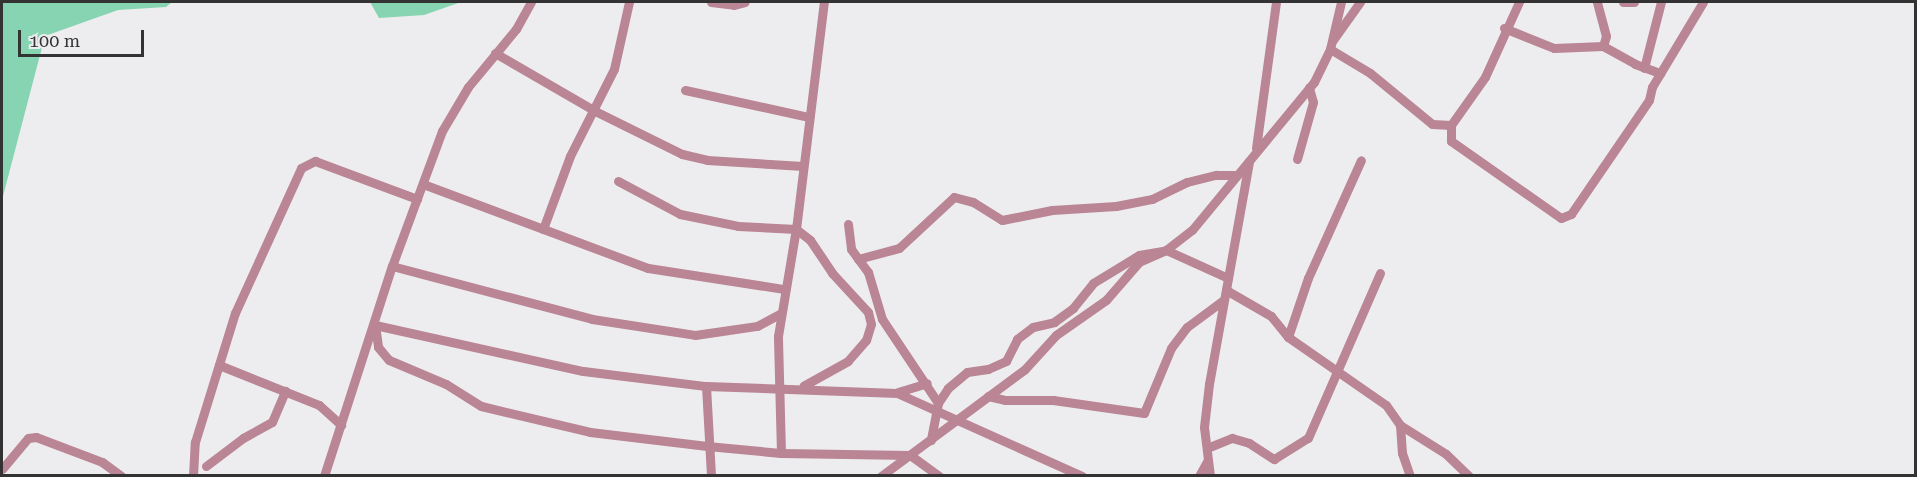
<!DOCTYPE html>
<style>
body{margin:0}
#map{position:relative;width:1917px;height:477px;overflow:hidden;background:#ededef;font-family:"Roboto Serif",serif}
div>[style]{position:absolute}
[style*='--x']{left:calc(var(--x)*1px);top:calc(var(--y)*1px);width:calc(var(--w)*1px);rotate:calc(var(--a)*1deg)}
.green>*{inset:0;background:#86d4b1}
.minor>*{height:9px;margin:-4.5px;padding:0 4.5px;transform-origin:4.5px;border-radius:4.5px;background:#ba8594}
span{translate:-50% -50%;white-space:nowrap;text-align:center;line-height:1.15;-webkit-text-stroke:5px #ededef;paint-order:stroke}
.frame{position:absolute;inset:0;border:3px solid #333334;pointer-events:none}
.scale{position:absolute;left:18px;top:30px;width:126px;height:27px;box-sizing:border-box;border:3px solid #333334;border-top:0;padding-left:8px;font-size:18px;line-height:21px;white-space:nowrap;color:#333334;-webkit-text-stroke:4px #ededef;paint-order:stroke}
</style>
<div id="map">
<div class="green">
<div style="clip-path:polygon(2px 2px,172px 2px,166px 7px,118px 10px,45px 36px,2px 200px)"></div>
<div style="clip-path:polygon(370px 2px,461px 2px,424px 15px,379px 18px)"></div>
</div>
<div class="minor">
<div style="--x:711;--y:2;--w:23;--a:7"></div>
<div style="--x:734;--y:5;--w:11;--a:-15"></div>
<div style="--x:1519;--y:2;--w:82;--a:114.4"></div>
<div style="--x:1485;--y:77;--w:59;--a:125.3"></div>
<div style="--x:1451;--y:125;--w:16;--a:90"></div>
<div style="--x:1451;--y:141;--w:134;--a:35"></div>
<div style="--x:1561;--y:218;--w:11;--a:-22"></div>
<div style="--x:1571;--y:214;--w:138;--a:-55.6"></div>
<div style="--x:1649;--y:100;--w:13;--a:-77"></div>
<div style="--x:1652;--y:87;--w:99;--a:-59"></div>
<div style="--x:1623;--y:2;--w:11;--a:0"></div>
<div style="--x:1504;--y:28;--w:54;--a:21.8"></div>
<div style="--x:1554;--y:48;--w:49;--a:-2.3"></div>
<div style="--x:1603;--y:46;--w:10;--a:-73"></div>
<div style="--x:1606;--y:36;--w:35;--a:-105"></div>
<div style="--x:1333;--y:40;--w:47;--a:-54.6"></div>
<div style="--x:1603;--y:46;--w:37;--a:29"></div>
<div style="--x:1635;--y:64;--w:27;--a:20"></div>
<div style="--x:1330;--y:49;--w:47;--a:31"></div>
<div style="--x:1370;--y:73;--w:80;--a:39.4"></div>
<div style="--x:1432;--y:124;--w:19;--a:3"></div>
<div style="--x:495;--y:53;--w:116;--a:30.1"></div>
<div style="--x:595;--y:111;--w:97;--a:26.3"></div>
<div style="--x:682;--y:154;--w:26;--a:13"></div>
<div style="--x:707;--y:160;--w:96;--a:3.6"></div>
<div style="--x:1644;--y:68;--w:68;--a:-75.6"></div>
<div style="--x:685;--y:90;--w:127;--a:12.3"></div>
<div style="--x:1256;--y:148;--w:147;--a:-82.2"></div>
<div style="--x:1297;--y:159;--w:59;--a:-74.3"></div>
<div style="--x:1313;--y:102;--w:15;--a:-106"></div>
<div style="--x:618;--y:181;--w:70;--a:28"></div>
<div style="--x:680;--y:214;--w:59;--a:11.7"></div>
<div style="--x:738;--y:226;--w:58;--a:3"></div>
<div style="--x:796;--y:229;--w:18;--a:38"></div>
<div style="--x:810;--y:240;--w:40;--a:56"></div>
<div style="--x:832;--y:273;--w:53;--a:47.3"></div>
<div style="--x:868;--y:312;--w:12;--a:76"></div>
<div style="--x:871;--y:324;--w:17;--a:107"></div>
<div style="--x:866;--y:340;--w:28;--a:131"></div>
<div style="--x:848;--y:361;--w:51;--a:150.9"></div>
<div style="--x:423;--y:184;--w:240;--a:20.5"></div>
<div style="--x:648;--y:268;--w:138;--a:8.8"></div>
<div style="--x:848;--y:224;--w:25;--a:83"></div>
<div style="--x:851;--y:249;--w:29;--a:54"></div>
<div style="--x:868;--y:272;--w:49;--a:73.4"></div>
<div style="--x:882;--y:319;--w:101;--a:56.3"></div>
<div style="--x:938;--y:403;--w:38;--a:101"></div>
<div style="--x:543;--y:229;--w:78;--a:-69.7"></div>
<div style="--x:570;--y:156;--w:97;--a:-63.2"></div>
<div style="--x:614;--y:69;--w:69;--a:-77.4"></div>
<div style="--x:858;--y:259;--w:42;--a:-15"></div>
<div style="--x:899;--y:248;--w:75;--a:-42.8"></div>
<div style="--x:954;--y:197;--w:20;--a:15"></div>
<div style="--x:973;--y:202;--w:34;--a:32"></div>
<div style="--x:1002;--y:220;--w:51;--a:-11.3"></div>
<div style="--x:1052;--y:210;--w:64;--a:-3.6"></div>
<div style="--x:1116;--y:206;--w:37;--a:-11"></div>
<div style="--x:1152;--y:199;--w:39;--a:-26"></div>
<div style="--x:1187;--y:182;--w:30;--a:-14"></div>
<div style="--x:1216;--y:175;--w:20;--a:0"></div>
<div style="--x:392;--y:266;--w:207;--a:14.8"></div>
<div style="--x:592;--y:319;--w:104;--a:8.8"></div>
<div style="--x:695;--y:335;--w:63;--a:-8.3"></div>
<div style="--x:757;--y:326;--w:26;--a:-28"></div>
<div style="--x:1226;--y:290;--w:52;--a:30"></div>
<div style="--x:1271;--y:316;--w:27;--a:51"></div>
<div style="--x:1288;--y:337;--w:119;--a:34.8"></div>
<div style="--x:1386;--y:405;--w:24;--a:55"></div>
<div style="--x:1400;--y:425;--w:54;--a:32.2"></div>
<div style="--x:1446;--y:454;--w:32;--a:44"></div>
<div style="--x:375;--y:325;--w:213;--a:12.5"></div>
<div style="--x:583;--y:371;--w:124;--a:7"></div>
<div style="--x:706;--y:386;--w:191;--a:2.1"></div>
<div style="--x:897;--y:393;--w:203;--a:24.2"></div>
<div style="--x:375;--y:325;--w:22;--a:82"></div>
<div style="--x:378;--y:347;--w:17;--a:50"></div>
<div style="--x:389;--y:360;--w:62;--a:22.8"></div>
<div style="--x:446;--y:384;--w:41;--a:32.2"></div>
<div style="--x:481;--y:406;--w:112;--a:13.4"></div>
<div style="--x:590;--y:432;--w:118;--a:6.8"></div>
<div style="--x:707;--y:446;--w:74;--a:5.4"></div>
<div style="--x:781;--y:453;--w:129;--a:0.9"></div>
<div style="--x:910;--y:455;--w:36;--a:36"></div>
<div style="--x:1288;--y:337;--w:62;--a:-71.3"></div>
<div style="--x:1308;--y:278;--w:129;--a:-65.8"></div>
<div style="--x:219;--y:365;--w:108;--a:21.8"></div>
<div style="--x:319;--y:405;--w:30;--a:42"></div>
<div style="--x:706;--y:386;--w:90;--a:86.8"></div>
<div style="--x:898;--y:392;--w:30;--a:-17"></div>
<div style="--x:988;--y:396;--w:17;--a:13"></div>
<div style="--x:1005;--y:400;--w:48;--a:0"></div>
<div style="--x:1053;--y:400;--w:92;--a:8.1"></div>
<div style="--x:1144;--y:413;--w:70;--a:-67.4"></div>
<div style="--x:1171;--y:348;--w:26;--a:-53"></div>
<div style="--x:1187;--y:327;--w:44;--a:-36.6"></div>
<div style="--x:938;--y:403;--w:18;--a:-56"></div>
<div style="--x:948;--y:388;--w:25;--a:-40"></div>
<div style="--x:967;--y:372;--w:21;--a:-8"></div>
<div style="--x:988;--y:369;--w:20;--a:-24"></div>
<div style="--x:1006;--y:361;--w:25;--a:-63"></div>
<div style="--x:1017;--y:339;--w:20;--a:-37"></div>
<div style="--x:1033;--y:327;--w:22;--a:-13"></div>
<div style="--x:1054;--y:322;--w:24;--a:-36"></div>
<div style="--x:1073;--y:308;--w:32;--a:-51"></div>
<div style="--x:1093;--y:283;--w:54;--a:-31.3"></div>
<div style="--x:1139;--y:255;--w:27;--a:-10"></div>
<div style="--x:1166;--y:250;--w:68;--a:24.3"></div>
<div style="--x:1400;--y:425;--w:28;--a:86"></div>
<div style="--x:1402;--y:453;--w:24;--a:71"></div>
<div style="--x:1207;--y:448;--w:27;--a:-22"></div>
<div style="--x:1232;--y:438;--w:18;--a:16"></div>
<div style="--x:1249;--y:443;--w:30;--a:33"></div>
<div style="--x:1274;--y:459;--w:40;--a:-32"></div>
<div style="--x:1308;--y:438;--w:180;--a:-66.4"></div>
<div style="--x:781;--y:453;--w:117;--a:-91.5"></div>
<div style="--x:778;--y:336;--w:109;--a:-80.5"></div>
<div style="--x:796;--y:229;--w:229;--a:-83"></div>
<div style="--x:206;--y:466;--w:46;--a:-37.1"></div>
<div style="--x:243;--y:438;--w:33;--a:-29"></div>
<div style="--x:272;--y:422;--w:34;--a:-67"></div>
<div style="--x:2;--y:469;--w:40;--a:-50"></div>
<div style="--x:28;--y:438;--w:8;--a:-7"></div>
<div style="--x:36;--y:437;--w:71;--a:20.7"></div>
<div style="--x:102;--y:462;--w:24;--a:36"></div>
<div style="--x:193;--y:476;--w:34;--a:-87"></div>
<div style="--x:195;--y:442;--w:135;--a:-72.8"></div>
<div style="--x:235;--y:313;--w:159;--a:-65.5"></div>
<div style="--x:301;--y:168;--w:16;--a:-27"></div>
<div style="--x:315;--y:161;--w:109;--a:20.4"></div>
<div style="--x:324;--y:476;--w:221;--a:-72.1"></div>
<div style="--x:392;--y:266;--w:144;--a:-69.7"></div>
<div style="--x:442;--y:131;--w:51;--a:-59.4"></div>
<div style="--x:468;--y:87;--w:75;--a:-50.4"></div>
<div style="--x:516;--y:29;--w:31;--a:-61"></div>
<div style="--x:881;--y:476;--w:179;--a:-36.6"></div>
<div style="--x:1025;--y:369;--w:46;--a:-47.6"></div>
<div style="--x:1056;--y:335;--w:61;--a:-35"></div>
<div style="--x:1106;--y:300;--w:50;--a:-49"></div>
<div style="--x:1139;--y:262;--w:30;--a:-24"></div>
<div style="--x:1166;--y:250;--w:33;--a:-38"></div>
<div style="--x:1192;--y:230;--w:192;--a:-50.5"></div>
<div style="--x:1314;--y:82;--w:37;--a:-64"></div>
<div style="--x:1330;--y:49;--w:48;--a:-76.8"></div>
<div style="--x:1199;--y:476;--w:18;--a:-61"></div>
<div style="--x:1210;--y:476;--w:49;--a:-97"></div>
<div style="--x:1204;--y:427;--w:43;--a:-83.4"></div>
<div style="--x:1209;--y:384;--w:227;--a:-79.8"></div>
</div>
<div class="frame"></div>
<div class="scale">100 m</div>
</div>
